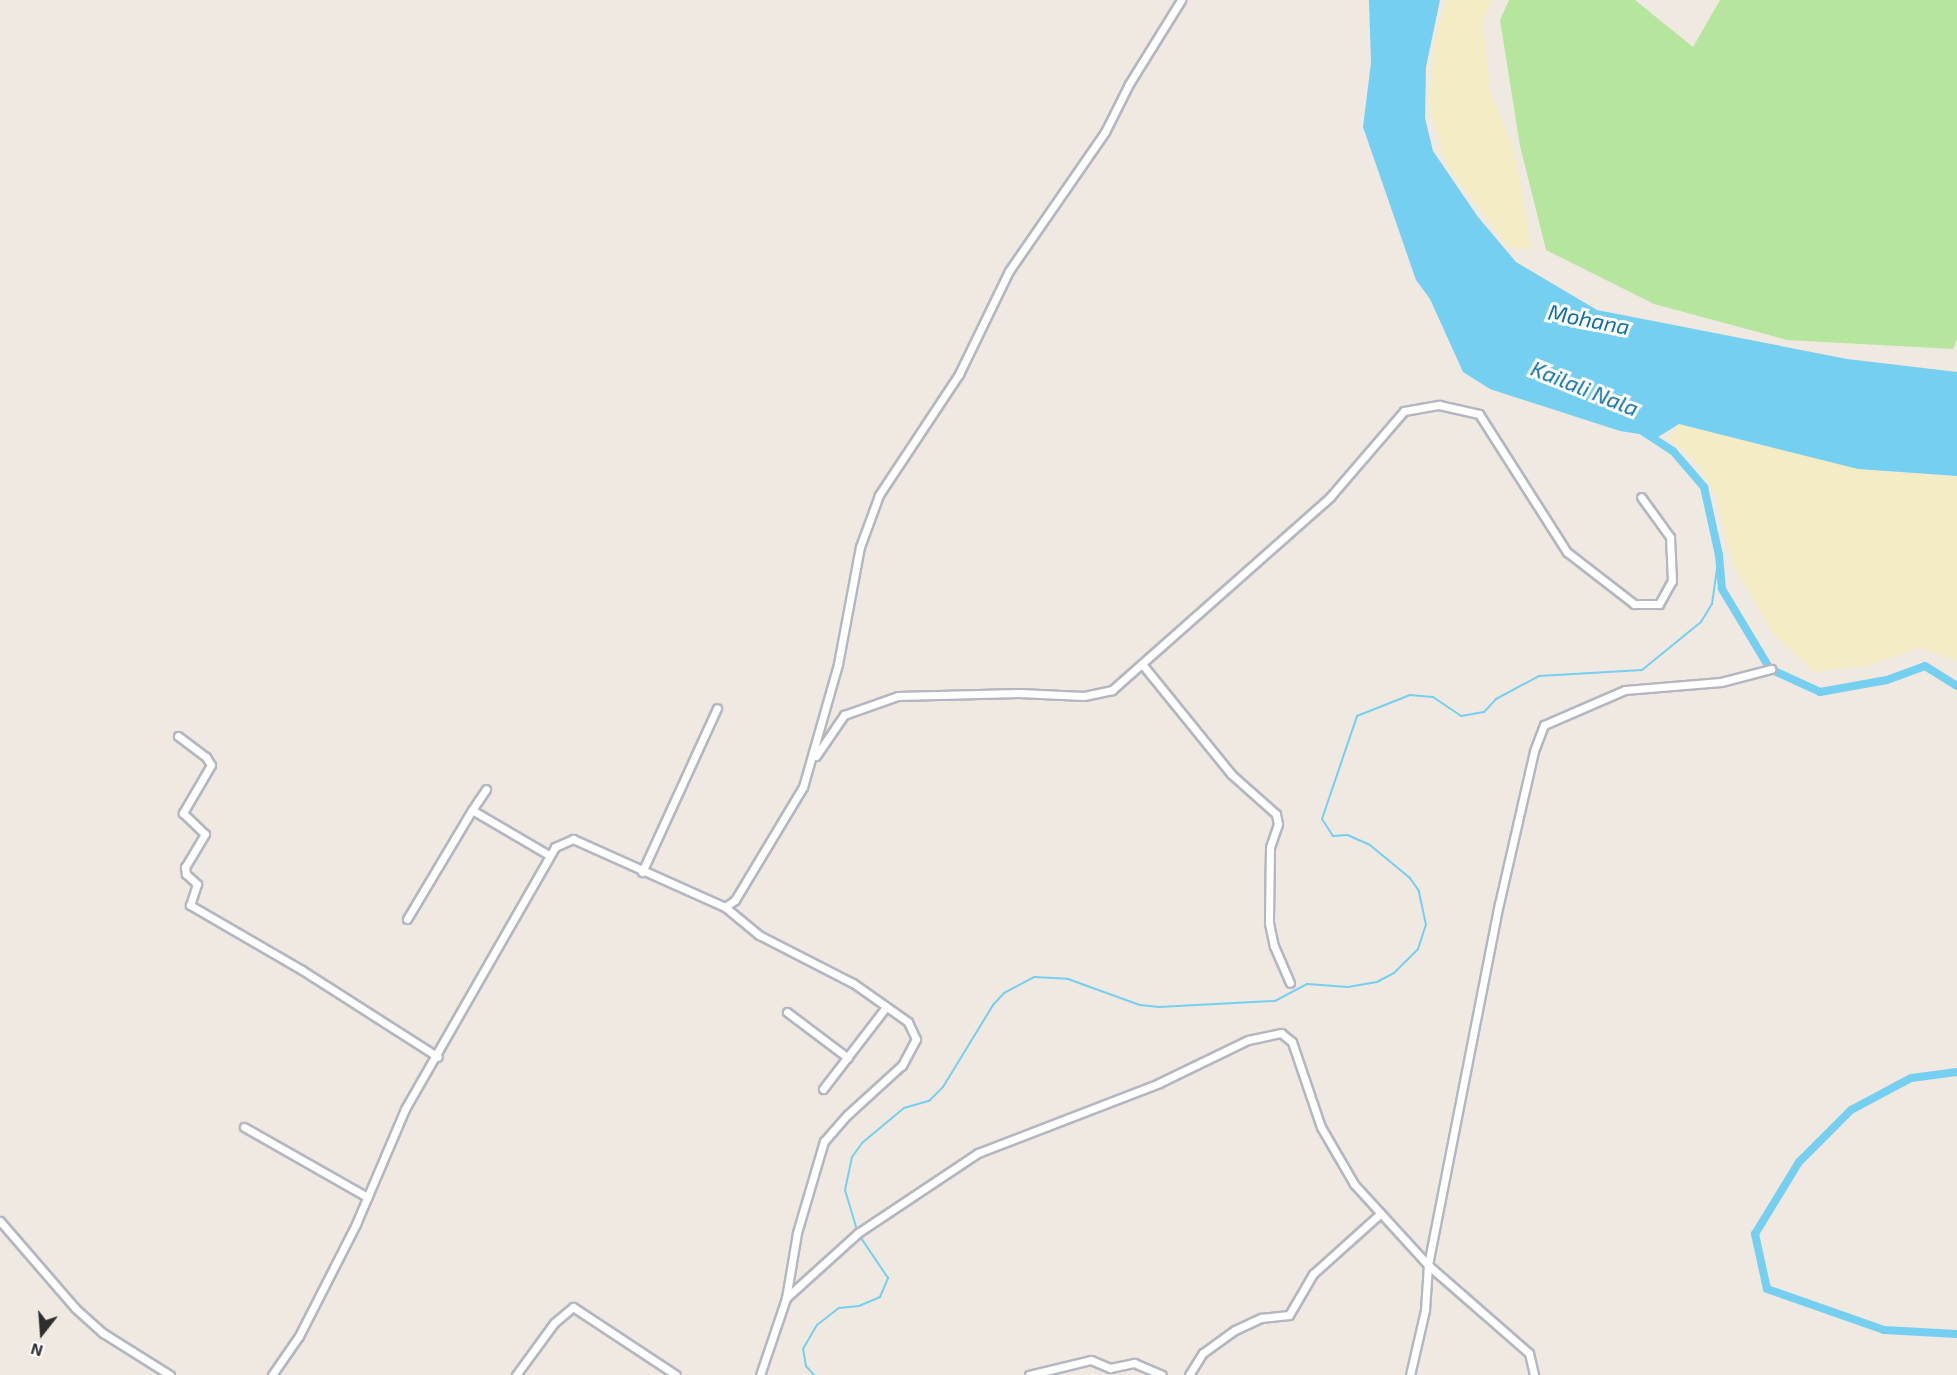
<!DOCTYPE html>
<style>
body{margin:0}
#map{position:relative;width:1957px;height:1375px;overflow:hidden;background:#efe9e1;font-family:"Exo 2",sans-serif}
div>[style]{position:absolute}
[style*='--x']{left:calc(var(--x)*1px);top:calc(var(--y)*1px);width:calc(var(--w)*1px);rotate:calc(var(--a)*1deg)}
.green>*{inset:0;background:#b6e59e}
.sand>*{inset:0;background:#f3ecc5}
.water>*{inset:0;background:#75cff0}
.stream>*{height:2px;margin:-1px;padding:0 1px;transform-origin:1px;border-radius:1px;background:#75cff0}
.canal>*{height:8px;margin:-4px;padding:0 4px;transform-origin:4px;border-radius:4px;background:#75cff0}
.roads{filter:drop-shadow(2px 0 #b4b7c1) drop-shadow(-2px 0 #b4b7c1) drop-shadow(0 2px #b4b7c1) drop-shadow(0 -2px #b4b7c1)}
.minor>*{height:7px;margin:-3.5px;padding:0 3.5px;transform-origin:3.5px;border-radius:3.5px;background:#fff}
span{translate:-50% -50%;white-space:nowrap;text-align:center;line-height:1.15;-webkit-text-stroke:6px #fff;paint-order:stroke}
.water-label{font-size:22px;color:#0d6fa3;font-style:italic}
.north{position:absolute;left:12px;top:1303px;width:60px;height:60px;-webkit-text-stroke:4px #fff;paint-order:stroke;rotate:197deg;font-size:16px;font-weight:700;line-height:24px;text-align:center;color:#2e2e2e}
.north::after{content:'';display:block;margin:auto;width:21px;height:27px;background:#2e2e2e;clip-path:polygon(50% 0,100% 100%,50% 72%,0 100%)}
</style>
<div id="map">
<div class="green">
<div style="clip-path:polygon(1509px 0,1635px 0,1693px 47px,1720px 0,1957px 0,1957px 339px,1953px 349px,1787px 340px,1654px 304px,1546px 250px,1520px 146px,1500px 20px)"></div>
</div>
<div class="sand">
<div style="clip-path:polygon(1446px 0,1492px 0,1483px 21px,1490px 90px,1515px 153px,1532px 249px,1510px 248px,1447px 166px,1429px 106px,1434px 43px)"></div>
<div style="clip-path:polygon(1679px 424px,1858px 469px,1957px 476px,1957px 661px,1919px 647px,1872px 665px,1815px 672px,1774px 635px,1733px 565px,1716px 496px,1697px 463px,1669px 438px)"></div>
</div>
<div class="water">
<div style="clip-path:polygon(1369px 0,1440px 0,1426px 67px,1425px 118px,1433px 151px,1478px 217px,1516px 262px,1597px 310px,1847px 359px,1957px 372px,1957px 476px,1858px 469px,1679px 424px,1658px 437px,1620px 431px,1490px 389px,1463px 372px,1430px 299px,1416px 280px,1363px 127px,1371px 63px)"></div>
</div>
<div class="stream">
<div style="--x:857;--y:1230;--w:42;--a:-106.7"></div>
<div style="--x:845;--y:1190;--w:34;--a:-78"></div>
<div style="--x:852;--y:1157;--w:17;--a:-54"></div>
<div style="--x:862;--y:1143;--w:55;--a:-39.8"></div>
<div style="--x:904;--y:1108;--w:26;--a:-16"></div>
<div style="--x:929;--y:1101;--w:20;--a:-45"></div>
<div style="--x:943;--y:1087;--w:96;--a:-58.6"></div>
<div style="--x:993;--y:1005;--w:16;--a:-47"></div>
<div style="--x:1004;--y:993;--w:34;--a:-28"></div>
<div style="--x:1034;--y:977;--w:34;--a:3"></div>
<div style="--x:1068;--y:979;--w:77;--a:19.9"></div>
<div style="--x:1140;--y:1005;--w:19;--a:6"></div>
<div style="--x:1159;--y:1007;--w:116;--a:-3"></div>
<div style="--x:1275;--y:1001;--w:36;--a:-28"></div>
<div style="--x:1307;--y:984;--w:41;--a:4.2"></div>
<div style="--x:1348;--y:987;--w:29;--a:-10"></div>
<div style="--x:1377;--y:982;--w:19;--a:-28"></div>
<div style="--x:1394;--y:973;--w:34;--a:-45"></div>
<div style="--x:1418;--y:949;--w:25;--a:-72"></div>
<div style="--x:1426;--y:925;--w:35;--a:-102"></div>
<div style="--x:1419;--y:891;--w:16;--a:-125"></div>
<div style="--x:1410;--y:878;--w:52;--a:-140.5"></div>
<div style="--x:1370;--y:845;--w:24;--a:-156"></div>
<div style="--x:1348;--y:835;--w:15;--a:176"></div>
<div style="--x:1333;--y:836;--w:20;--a:-123"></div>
<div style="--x:1322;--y:819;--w:109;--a:-71.2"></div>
<div style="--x:1357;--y:716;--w:57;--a:-21.6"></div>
<div style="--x:1410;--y:695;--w:23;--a:5"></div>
<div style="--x:1433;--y:697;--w:34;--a:34"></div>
<div style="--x:1461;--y:716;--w:23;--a:-10"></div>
<div style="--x:1484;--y:712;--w:18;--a:-47"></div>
<div style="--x:1496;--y:699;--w:49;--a:-28.1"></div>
<div style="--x:1539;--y:676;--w:103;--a:-3.3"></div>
<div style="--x:1642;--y:670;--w:76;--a:-39.1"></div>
<div style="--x:1701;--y:622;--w:21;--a:-59"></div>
<div style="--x:1712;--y:604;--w:49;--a:-81.9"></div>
<div style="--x:814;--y:1375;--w:12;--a:-132"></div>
<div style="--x:806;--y:1366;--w:17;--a:-100"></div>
<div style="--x:803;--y:1349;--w:28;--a:-60"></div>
<div style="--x:817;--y:1325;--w:28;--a:-38"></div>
<div style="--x:839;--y:1308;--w:20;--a:-6"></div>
<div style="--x:859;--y:1306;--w:23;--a:-23"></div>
<div style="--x:880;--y:1297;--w:21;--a:-67"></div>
<div style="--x:888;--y:1278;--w:52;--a:-124"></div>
</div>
<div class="canal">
<div style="--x:1642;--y:431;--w:37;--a:33"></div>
<div style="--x:1673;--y:451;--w:48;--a:49.3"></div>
<div style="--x:1704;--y:487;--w:70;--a:77.6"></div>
<div style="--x:1719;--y:555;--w:34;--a:85"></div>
<div style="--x:1722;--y:589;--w:93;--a:59"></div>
<div style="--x:1770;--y:669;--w:55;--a:24.7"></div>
<div style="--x:1820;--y:692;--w:68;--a:-10.2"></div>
<div style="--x:1887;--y:680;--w:40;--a:-20.2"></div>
<div style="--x:1925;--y:666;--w:38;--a:32"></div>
<div style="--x:1957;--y:1072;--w:46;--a:172.6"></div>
<div style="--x:1911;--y:1078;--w:68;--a:151.9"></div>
<div style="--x:1851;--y:1110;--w:74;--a:135"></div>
<div style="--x:1799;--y:1162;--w:84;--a:121.4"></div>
<div style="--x:1755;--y:1234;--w:56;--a:77.7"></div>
<div style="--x:1767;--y:1289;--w:124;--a:19.3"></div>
<div style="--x:1884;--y:1330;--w:73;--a:3.1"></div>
</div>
<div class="roads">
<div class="minor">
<div style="--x:1142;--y:664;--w:141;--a:51"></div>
<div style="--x:1231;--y:774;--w:60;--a:41.6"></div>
<div style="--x:1276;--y:814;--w:10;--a:79"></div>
<div style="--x:1278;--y:824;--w:24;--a:109"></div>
<div style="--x:1270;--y:847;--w:76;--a:90.8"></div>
<div style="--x:1269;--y:923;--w:24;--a:78"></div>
<div style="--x:1274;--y:946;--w:40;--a:66.6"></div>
<div style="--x:178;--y:736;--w:35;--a:37"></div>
<div style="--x:206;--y:757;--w:9;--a:58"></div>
<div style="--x:211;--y:765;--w:56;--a:120.3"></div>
<div style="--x:183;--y:813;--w:30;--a:44"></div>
<div style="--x:205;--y:834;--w:39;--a:121"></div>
<div style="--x:185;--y:867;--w:7;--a:82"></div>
<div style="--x:186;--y:874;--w:15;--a:42"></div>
<div style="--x:197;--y:884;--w:22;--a:108"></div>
<div style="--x:190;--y:905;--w:129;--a:30.1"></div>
<div style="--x:302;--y:970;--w:161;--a:32.6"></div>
<div style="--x:816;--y:756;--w:50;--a:-55.7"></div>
<div style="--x:844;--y:715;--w:57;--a:-19.4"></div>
<div style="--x:898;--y:696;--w:121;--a:-1.4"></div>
<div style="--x:1019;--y:693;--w:65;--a:2.6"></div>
<div style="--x:1084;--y:696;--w:29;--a:-12"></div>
<div style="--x:1112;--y:690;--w:291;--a:-41.5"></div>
<div style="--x:1330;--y:497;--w:113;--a:-49.3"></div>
<div style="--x:1404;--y:411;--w:36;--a:-10"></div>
<div style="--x:1439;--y:405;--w:41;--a:12.7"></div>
<div style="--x:1479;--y:414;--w:164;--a:57.5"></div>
<div style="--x:1567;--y:552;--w:85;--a:37.8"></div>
<div style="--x:1634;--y:604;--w:25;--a:0"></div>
<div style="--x:1659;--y:604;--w:26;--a:-61"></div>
<div style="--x:1672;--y:581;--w:44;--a:-92.6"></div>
<div style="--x:1670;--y:537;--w:49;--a:-125.9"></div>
<div style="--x:472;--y:810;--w:25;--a:-56"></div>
<div style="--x:642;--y:872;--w:180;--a:-65.4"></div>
<div style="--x:725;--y:907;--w:44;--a:39.5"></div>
<div style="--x:759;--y:935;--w:106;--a:27.1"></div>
<div style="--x:853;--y:983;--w:67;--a:35.3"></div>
<div style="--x:908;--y:1022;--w:19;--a:65"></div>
<div style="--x:916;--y:1039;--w:30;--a:118"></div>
<div style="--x:902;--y:1065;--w:74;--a:137.7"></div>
<div style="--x:847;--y:1115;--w:35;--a:131"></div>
<div style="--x:824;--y:1141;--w:96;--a:106.4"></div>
<div style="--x:797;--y:1233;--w:66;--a:99.6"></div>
<div style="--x:407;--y:919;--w:127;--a:-59.2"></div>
<div style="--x:472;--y:810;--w:89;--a:30.3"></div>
<div style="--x:787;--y:1012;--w:76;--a:37"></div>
<div style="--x:823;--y:1089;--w:103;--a:-52.5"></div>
<div style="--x:244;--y:1127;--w:142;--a:29.6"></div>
<div style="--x:0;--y:1221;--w:115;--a:49.2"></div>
<div style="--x:75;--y:1308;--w:38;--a:42"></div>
<div style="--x:103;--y:1333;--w:79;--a:32.1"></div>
<div style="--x:272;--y:1375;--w:47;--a:-55.3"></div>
<div style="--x:299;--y:1336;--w:126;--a:-63"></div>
<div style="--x:356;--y:1224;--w:125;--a:-66.9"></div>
<div style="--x:405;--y:1109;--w:302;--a:-60.2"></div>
<div style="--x:555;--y:847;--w:20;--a:-24"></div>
<div style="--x:573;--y:839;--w:167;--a:24.1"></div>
<div style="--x:725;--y:907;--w:12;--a:-35"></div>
<div style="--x:735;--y:900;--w:132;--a:-59"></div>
<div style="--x:803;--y:787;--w:128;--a:-74.1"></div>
<div style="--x:838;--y:664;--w:119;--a:-79.4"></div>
<div style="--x:860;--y:547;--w:55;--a:-69.9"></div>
<div style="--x:879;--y:495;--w:145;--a:-56.5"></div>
<div style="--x:959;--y:374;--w:114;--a:-64.1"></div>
<div style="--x:1009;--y:271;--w:169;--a:-55.4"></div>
<div style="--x:1105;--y:132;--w:54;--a:-63.4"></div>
<div style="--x:1129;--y:84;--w:99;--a:-58.2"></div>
<div style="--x:516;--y:1375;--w:64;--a:-53.8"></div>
<div style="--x:554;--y:1323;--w:25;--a:-40"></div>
<div style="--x:573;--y:1307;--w:123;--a:33.4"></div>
<div style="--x:760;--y:1375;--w:81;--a:-71.3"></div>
<div style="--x:786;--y:1298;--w:97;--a:-42.1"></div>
<div style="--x:858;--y:1233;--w:144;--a:-33.7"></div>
<div style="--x:978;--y:1153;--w:194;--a:-21.1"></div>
<div style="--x:1159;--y:1083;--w:99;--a:-25.8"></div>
<div style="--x:1248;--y:1040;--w:34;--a:-12"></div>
<div style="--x:1281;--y:1033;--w:14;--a:39"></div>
<div style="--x:1292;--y:1042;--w:90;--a:71.2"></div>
<div style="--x:1321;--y:1127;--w:66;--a:59.9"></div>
<div style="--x:1354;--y:1184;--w:110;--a:47.6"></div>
<div style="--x:1428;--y:1265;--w:368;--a:-78.9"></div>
<div style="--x:1499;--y:904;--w:157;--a:-77.1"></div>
<div style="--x:1534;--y:751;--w:28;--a:-69"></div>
<div style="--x:1544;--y:725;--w:88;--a:-23.4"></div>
<div style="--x:1625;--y:690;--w:96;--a:-4.8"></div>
<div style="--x:1721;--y:682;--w:52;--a:-14.6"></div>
<div style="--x:1029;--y:1375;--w:64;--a:-13.6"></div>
<div style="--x:1091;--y:1360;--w:21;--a:23"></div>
<div style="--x:1110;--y:1368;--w:25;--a:-12"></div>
<div style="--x:1134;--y:1363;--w:30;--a:23"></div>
<div style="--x:1189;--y:1375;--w:26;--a:-58"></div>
<div style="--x:1203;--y:1353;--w:39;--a:-36"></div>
<div style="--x:1235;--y:1330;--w:29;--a:-25"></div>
<div style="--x:1261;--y:1318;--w:28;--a:-6"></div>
<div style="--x:1289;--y:1315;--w:48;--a:-59.7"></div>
<div style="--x:1313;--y:1274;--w:91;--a:-41.9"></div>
<div style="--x:1410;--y:1375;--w:67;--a:-77"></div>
<div style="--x:1425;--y:1310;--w:45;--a:-86.2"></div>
<div style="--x:1428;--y:1265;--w:134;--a:41.1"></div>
<div style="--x:1529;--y:1353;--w:23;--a:77"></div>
</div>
</div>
<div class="water-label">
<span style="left:1589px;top:319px;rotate:11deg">Mohana</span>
<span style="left:1585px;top:388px;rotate:22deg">Kailali Nala</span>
</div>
<div class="north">N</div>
</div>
